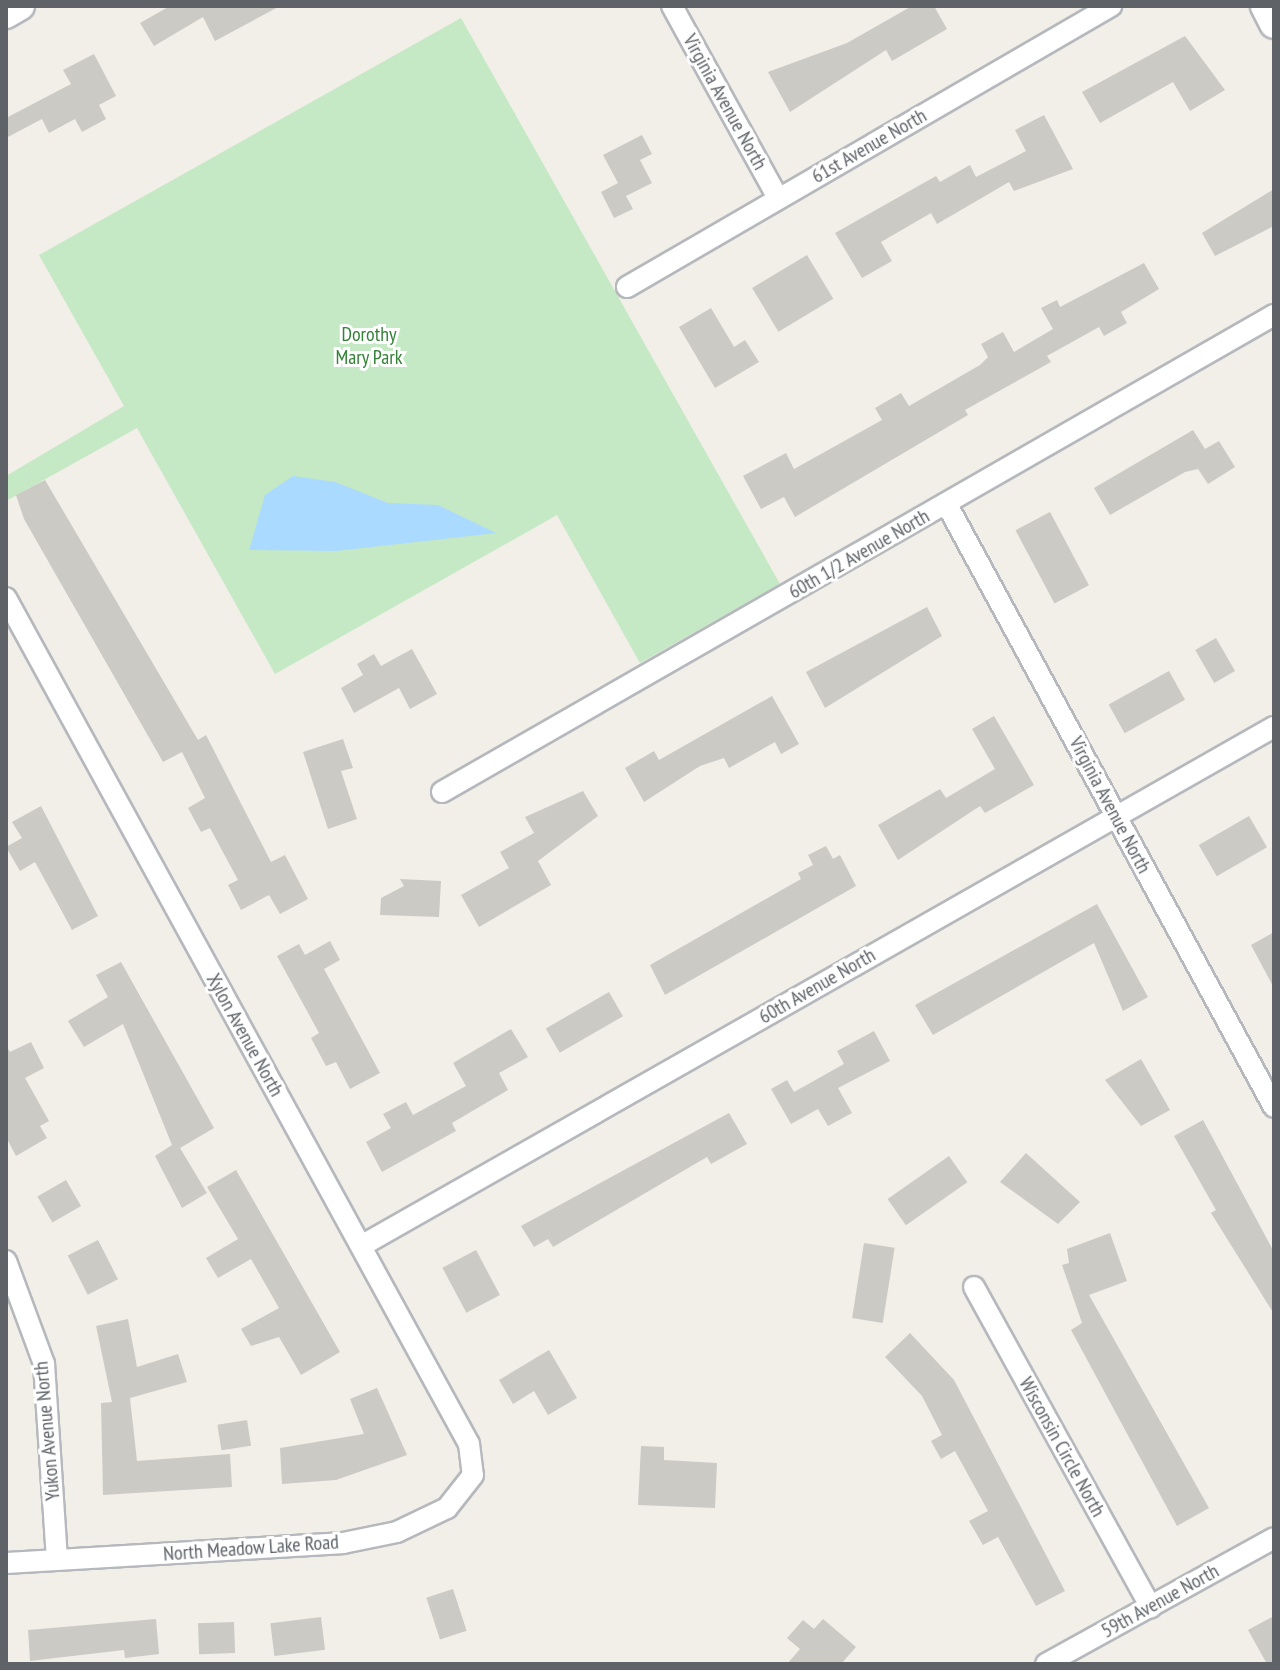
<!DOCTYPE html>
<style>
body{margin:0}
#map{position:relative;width:1280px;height:1670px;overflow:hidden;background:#f1efe8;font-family:"PT Sans Narrow",sans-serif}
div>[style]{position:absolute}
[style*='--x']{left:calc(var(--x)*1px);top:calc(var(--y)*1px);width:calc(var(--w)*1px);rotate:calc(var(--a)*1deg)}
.green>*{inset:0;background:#c5e8c5}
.water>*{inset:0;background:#aadaff}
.building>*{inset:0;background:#cccac5;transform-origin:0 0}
.roads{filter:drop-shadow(2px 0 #b5b8bc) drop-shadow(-2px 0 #b5b8bc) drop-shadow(0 2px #b5b8bc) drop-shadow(0 -2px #b5b8bc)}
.street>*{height:20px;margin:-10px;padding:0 10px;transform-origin:10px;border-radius:10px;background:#fff}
.secondary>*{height:28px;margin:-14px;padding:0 14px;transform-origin:14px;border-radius:14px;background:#fff}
span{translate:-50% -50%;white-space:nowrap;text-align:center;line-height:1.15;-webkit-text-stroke:6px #fff;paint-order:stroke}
.street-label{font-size:20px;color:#5f6368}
.park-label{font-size:20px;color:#348238}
.frame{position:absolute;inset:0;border:8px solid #5f6368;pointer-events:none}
</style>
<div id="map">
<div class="green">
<div style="clip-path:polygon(461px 18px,780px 584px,640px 663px,557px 515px,275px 674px,137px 428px,6px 501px,6px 476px,124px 406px,39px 255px)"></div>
</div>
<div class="water">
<div style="clip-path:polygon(293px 476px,335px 482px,388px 503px,438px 505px,496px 533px,336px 551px,249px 550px,265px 495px)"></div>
</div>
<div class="building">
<div style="clip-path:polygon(170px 6px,280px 6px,215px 41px,203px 17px,154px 46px,140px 23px)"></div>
<div style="clip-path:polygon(912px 6px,934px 6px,947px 29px,892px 61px,886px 50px,790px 112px,768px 72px,847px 43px)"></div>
<div style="clip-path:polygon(1185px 36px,1225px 90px,1190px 111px,1173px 82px,1100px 123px,1082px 92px)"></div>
<div style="clip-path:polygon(94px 54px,116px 96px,99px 105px,106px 119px,82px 132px,75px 119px,49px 133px,42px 119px,6px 138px,6px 118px,71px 84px,63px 70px)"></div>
<div style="clip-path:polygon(1044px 115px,1073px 169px,1014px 191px,1009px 182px,937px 224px,931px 213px,881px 242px,892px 261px,862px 278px,835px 233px,936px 176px,940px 182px,970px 165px,976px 177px,1026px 151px,1015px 130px)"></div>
<div style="clip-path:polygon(642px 135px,652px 154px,640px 160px,652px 183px,626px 196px,633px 209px,614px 218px,601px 192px,618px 183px,603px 155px)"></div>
<div style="clip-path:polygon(1274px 189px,1274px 226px,1215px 256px,1202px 233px)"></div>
<div style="left:807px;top:255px;width:51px;height:64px;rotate:59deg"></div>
<div style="clip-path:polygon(1144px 263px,1159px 289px,1121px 312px,1127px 323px,1104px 336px,1099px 327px,1047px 356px,1051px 362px,965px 410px,968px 415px,795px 517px,784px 497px,761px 509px,743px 476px,786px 453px,794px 469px,882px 420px,875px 408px,901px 393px,909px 406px,980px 365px,988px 357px,981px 344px,1003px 332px,1014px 352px,1053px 329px,1041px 308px,1057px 300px,1060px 307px)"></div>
<div style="clip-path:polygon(711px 308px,734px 347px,745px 340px,759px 362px,715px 388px,679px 327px)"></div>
<div style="clip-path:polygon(1193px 430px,1205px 449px,1219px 441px,1235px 467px,1208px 484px,1198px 469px,1185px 472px,1110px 515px,1094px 488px)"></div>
<div style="clip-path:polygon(45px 480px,198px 740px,206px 735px,271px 862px,285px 855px,308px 899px,280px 914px,269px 895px,241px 910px,228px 885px,238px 880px,210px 828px,201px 832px,188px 808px,205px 798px,182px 752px,163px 762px,24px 519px,16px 495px)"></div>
<div style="left:1050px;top:512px;width:83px;height:39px;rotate:62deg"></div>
<div style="clip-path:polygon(927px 607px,942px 636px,825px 708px,806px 672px)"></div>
<div style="left:1216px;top:638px;width:38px;height:24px;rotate:60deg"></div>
<div style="clip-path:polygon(412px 649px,437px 694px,410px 709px,399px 688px,354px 713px,341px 688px,363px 675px,357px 664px,374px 654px,381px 666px)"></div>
<div style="left:1169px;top:671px;width:33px;height:69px;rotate:61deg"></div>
<div style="clip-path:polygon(772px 696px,799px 744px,781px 754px,775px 742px,729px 768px,724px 758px,700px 766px,644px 802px,625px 768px,654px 751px,659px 760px)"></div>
<div style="clip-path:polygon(994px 716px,1034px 785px,985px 813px,980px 806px,898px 860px,878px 825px,940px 789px,946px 798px,995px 769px,972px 729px)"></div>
<div style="clip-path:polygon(343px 739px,353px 768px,341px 771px,357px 819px,328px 829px,303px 752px)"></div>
<div style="clip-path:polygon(583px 791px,598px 816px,538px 861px,551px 885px,479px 927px,461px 895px,509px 868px,500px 852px,534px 833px,525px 817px)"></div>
<div style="clip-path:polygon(41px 806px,98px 916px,72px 930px,35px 862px,20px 871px,6px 847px,22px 838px,12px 822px)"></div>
<div style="left:1249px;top:816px;width:36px;height:58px;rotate:60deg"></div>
<div style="clip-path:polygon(826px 846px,833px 859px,840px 855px,856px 886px,665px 995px,650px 965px,801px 879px,798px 873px,813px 865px,808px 855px)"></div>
<div style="clip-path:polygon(400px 879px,441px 881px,439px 917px,380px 915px,381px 898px,404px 886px)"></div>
<div style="clip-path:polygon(1097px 904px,1148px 997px,1123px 1011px,1094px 943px,933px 1035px,915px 1005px)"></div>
<div style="clip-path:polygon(1274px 932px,1274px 988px,1251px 945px)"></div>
<div style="clip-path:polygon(330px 941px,340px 960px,324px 969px,380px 1073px,350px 1089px,336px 1062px,326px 1066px,311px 1038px,319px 1033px,277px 956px,299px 944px,305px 955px)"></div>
<div style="clip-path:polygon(121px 962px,214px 1128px,180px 1148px,207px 1193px,182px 1208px,155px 1156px,172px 1145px,123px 1024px,84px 1047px,68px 1021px,108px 997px,96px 975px)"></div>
<div style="left:609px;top:992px;width:28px;height:73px;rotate:60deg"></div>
<div style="clip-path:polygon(511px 1029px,528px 1057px,499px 1073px,508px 1090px,452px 1123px,456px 1131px,382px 1172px,366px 1142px,391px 1128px,383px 1114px,406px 1102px,413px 1115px,466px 1086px,453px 1063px)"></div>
<div style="clip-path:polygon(874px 1031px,890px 1061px,838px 1088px,852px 1113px,828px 1126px,818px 1109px,791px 1124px,771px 1089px,787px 1080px,794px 1092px,844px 1064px,837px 1051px)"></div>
<div style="clip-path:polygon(31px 1042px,44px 1068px,25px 1078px,49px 1121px,40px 1126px,47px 1138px,16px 1156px,6px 1137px,6px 1046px,10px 1052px)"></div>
<div style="clip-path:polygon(1141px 1059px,1170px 1110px,1141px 1126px,1105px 1080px)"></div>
<div style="clip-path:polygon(729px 1113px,747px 1144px,711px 1164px,707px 1157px,553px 1247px,548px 1239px,534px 1247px,521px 1226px)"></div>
<div style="clip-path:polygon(1203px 1120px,1274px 1252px,1274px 1314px,1211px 1213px,1216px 1210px,1174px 1136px)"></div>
<div style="clip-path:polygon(1026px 1153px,1080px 1202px,1058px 1224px,1000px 1182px)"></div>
<div style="left:949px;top:1156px;width:32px;height:75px;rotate:55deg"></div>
<div style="clip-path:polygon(236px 1170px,340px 1352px,301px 1375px,279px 1337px,251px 1346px,241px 1329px,279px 1308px,251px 1259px,218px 1278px,206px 1258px,238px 1239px,207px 1187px)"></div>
<div style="left:66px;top:1180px;width:30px;height:33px;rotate:60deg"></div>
<div style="clip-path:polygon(1110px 1233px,1127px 1281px,1089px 1295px,1209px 1508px,1177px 1526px,1071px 1330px,1082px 1323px,1062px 1265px,1069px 1263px,1067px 1249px)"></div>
<div style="left:98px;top:1240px;width:44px;height:34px;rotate:63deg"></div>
<div style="left:864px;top:1243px;width:31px;height:76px;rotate:9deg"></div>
<div style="left:476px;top:1250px;width:51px;height:38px;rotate:62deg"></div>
<div style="clip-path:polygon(128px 1319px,137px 1367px,178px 1354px,187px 1382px,130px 1398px,137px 1461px,230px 1454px,232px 1487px,103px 1495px,101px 1403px,112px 1402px,96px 1326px)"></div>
<div style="clip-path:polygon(910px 1333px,954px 1380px,1065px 1591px,1036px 1606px,998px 1537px,983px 1545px,969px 1521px,988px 1511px,955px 1451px,941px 1459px,931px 1441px,942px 1435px,922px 1396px,885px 1357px)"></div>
<div style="clip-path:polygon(549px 1350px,577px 1398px,548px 1415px,534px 1391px,513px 1404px,499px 1380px)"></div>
<div style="clip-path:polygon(377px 1388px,407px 1455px,336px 1480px,282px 1484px,280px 1448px,364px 1434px,350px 1399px)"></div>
<div style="left:247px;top:1420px;width:26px;height:30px;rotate:81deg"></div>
<div style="clip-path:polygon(641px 1446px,664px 1447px,664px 1460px,717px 1463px,715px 1508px,638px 1505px)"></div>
<div style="left:453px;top:1589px;width:44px;height:28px;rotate:72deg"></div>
<div style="clip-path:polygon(1274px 1616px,1274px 1664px,1267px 1664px,1248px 1630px)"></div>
<div style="left:321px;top:1617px;width:33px;height:51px;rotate:83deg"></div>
<div style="clip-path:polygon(156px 1619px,159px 1654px,125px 1658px,124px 1650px,30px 1661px,28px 1630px)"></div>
<div style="clip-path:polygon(823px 1619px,856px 1647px,841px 1664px,787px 1664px,800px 1649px,787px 1638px,803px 1620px,814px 1629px)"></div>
<div style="left:234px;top:1622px;width:31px;height:36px;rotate:88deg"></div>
</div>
<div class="roads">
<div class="street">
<div style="--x:672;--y:6;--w:219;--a:61.1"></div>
<div style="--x:627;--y:287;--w:560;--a:-30.14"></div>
<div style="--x:946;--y:503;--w:687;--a:61.5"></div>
<div style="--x:6;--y:598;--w:964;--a:61.31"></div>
<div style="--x:469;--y:1444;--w:31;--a:83"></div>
<div style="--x:473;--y:1475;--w:42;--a:128.2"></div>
<div style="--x:447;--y:1508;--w:55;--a:154.4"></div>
<div style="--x:397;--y:1532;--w:55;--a:168.5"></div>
<div style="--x:343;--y:1543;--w:338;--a:176.6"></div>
<div style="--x:442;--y:792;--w:959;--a:-29.83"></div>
<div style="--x:361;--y:1246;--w:1050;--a:-29.62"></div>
<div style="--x:6;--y:1261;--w:110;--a:69.7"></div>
<div style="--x:44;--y:1364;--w:196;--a:86.2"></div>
<div style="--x:974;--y:1287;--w:366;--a:61.1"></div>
<div style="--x:1046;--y:1664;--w:260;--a:-28.9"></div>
</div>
<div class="secondary">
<div style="--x:1265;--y:6;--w:20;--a:63"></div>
<div style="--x:6;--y:14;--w:16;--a:-30"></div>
</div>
</div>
<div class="street-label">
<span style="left:725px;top:102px;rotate:61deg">Virginia Avenue North</span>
<span style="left:869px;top:146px;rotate:-30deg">61st Avenue North</span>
<span style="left:859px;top:554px;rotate:-30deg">60th 1/2 Avenue North</span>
<span style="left:1110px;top:805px;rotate:62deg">Virginia Avenue North</span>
<span style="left:817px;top:986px;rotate:-30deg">60th Avenue North</span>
<span style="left:245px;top:1035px;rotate:61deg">Xylon Avenue North</span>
<span style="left:47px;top:1431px;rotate:-95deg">Yukon Avenue North</span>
<span style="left:1062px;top:1447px;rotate:61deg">Wisconsin Circle North</span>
<span style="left:251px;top:1548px;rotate:-4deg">North Meadow Lake Road</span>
<span style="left:1160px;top:1601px;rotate:-29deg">59th Avenue North</span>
</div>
<div class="park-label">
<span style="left:369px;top:346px">Dorothy<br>Mary Park</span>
</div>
<div class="frame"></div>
</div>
